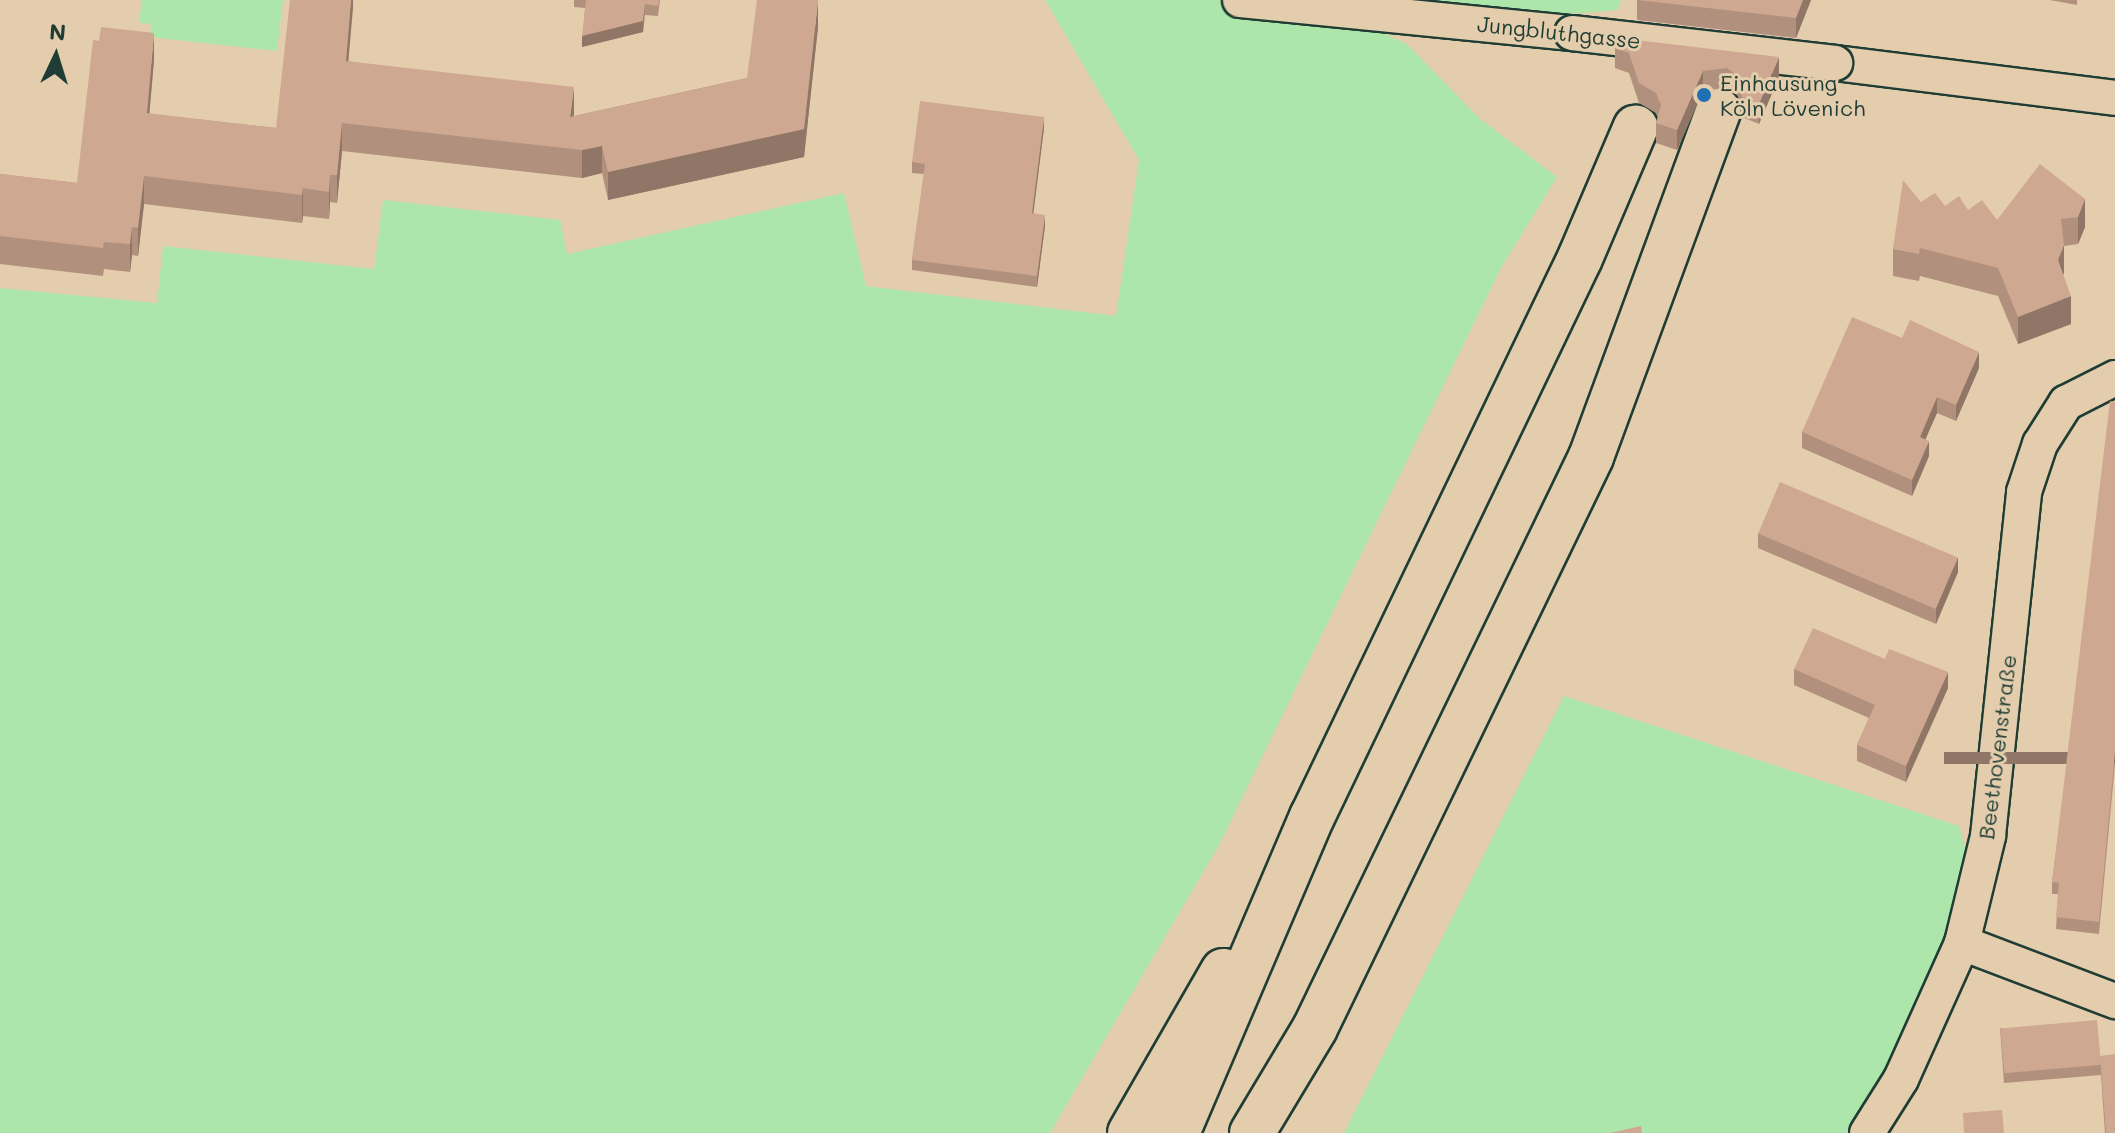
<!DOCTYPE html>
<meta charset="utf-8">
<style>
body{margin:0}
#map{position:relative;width:2115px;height:1133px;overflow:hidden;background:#e4cdad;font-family:Mali,sans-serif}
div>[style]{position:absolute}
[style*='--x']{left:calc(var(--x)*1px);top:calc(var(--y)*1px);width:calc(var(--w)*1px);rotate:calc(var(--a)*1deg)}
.green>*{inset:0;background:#ade6aa}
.roads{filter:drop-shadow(2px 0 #1f3d34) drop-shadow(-2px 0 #1f3d34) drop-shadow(0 2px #1f3d34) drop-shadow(0 -2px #1f3d34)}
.minor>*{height:34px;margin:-17px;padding:0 17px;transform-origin:17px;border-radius:17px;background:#e4cdad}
.motorway>*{height:44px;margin:-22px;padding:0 22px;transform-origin:22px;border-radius:22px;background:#e4cdad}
.bridges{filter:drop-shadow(2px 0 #1f3d34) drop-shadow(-2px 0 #1f3d34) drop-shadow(0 2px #1f3d34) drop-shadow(0 -2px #1f3d34)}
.minor-bridge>*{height:34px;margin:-17px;padding:0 17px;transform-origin:17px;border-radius:17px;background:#e4cdad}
.wall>*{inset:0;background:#b1907d}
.shaded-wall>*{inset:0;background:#907666;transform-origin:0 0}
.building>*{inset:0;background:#cea891;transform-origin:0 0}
.dots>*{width:22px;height:22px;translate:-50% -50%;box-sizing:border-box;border:4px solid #e4cdad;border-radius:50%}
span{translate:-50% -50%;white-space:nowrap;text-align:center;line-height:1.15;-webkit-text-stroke:6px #e4cdad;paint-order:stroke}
.street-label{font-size:22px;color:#1f3d34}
.poi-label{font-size:22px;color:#1f3d34}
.left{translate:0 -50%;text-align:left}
.north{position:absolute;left:16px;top:16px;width:80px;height:80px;-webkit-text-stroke:6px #e4cdad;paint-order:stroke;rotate:4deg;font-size:22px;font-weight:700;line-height:32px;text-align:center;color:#1f3d34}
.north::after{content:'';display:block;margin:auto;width:28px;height:36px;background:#1f3d34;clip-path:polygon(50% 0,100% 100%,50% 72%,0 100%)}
</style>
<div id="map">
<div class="green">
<div style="clip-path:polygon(142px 0,283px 0,277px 51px,150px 37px,151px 24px,139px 23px)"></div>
<div style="clip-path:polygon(1045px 0,1369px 0,1364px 25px,1407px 44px,1479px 118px,1557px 177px,1501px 268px,1219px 845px,1050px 1133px,0 1133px,0 288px,157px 303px,163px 246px,374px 269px,383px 200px,560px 220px,567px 254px,844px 193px,866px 286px,1116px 316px,1139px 160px)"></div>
<div style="clip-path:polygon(1393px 0,1621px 0,1618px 10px,1569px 14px)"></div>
<div style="clip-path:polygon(1564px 696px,1959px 826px,1966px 852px,1961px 890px,1924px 998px,1895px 1060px,1849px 1133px,1344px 1133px)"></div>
</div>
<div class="roads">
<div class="minor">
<div style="--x:1240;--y:0;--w:334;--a:5.7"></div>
<div style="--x:1835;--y:63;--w:282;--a:7.1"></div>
<div style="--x:1962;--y:943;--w:164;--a:20.8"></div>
<div style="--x:1867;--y:1133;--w:64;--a:-57.8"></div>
<div style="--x:1901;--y:1079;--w:149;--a:-65.8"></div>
<div style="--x:1962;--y:943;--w:110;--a:-76.3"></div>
<div style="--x:1988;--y:836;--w:346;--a:-84"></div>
<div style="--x:2024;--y:492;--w:51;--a:-71.6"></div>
<div style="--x:2040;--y:444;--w:49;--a:-57.6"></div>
<div style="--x:2066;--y:403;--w:55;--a:-27"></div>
</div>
<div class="motorway">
<div style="--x:1130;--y:1133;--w:187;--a:-60.1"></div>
<div style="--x:1177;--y:1133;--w:344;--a:-66.9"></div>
<div style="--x:1312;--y:817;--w:620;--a:-64.39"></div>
<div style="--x:1580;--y:258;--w:142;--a:-66.9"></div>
<div style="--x:1252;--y:1133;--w:122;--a:-59"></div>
<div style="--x:1315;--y:1028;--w:634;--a:-64.2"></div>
<div style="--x:1591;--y:457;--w:369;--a:-69.8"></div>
</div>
</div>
<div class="bridges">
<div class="minor-bridge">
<div style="--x:1572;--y:33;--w:265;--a:6.5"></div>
</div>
</div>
<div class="wall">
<div style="clip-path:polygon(353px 0,348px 61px,574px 116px,747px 78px,818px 27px,804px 157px,608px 200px,602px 173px,582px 178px,342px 151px,337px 203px,330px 202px,329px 219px,303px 216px,302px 223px,144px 204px,138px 256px,132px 255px,130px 272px,104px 269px,103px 276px,0 264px,0 174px,77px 183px,154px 60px,149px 114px,276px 128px)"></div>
<div style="clip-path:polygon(574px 0,660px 0,658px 16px,645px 15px,643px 32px,582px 47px,585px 8px,574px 7px)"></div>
<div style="clip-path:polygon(1637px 0,1811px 0,1796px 38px,1637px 20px)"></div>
<div style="clip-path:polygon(2050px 0,2077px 0,2077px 5px)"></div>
<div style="clip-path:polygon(1615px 48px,1779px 77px,1759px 124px,1742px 117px,1738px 96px,1727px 88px,1703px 91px,1677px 150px,1656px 143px,1656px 123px,1658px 117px,1656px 113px,1639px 103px,1629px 73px,1615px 68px)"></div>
<div style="clip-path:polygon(1044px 128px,1033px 214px,1045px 226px,1037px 287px,912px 270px,912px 260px,924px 174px,912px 173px,912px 162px)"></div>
<div style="clip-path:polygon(2085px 199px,2085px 227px,2078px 244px,2064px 246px,2063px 275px,2071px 324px,2018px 344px,1998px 296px,1920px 276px,1919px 281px,1893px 276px,1893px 249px,1921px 202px,1968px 210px,1997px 220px)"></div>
<div style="clip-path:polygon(1902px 338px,1979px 368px,1956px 421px,1937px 413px,1925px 439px,1929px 456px,1912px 496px,1802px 448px,1802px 432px)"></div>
<div style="clip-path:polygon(2115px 402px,2115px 764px,2099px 934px,2056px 929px,2058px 894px,2052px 894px,2052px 882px)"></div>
<div style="clip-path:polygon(1758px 533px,1958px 572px,1936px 624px,1758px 548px)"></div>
<div style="clip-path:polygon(1794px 669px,1948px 688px,1906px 782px,1857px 761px,1857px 745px,1869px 718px,1794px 685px)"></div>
<div style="clip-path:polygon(2000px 1028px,2100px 1056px,2115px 1133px,2105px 1133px,2101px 1075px,2004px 1083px)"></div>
</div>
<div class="shaded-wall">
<div style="clip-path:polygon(351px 0,353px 0,353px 8px,346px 88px,346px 61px)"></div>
<div style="clip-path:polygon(818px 0,818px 27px,804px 157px,608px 200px,608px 172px,804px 129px)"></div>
<div style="clip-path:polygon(1803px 0,1811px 0,1796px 38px,1796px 18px)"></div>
<div style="clip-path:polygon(645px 4px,643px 32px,582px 47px,582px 36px)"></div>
<div style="clip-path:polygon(154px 33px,154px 60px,147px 141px,147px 113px)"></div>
<div style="clip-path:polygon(1779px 57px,1779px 77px,1759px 124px,1759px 104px)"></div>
<div style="clip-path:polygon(1703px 71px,1703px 91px,1677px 150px,1677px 130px)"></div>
<div style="clip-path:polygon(574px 87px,574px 114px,570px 144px,570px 117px)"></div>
<div style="clip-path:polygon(1044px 117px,1044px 128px,1032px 224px,1032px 213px)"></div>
<div style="clip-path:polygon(342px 123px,342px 151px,337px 203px,337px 175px)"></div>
<div style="clip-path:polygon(602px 146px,602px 173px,582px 178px,582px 150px)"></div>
<div style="clip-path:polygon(330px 175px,330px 202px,329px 219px,329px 192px)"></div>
<div style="clip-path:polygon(144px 176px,144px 204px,138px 256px,138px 228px)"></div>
<div style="clip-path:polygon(303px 188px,303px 216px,302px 223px,302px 195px)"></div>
<div style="clip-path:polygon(2085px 199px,2085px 227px,2078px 244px,2078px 217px)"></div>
<div style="clip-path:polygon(1045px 215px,1045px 226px,1037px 287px,1037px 276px)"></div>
<div style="clip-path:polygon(132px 227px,132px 255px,130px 272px,130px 244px)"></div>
<div style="clip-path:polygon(2064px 245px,2064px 273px,2058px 288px,2058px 260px)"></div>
<div style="clip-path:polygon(2071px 296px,2071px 324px,2018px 344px,2018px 317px)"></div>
<div style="clip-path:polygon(1979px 352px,1979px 368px,1956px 421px,1956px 405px)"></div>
<div style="clip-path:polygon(1937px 397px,1937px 413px,1920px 452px,1920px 437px)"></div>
<div style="clip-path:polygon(1929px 441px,1929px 456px,1912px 496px,1912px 480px)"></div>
<div style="clip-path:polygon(1958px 557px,1958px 572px,1936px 624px,1936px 608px)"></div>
<div style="clip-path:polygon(1948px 672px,1948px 688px,1906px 782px,1906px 766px)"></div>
<div style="left:2115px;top:752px;width:12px;height:171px;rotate:90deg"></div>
</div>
<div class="building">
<div style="clip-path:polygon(290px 0,351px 0,346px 61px,574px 87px,570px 117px,747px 78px,757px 0,818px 0,804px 129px,608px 172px,602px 146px,582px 150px,342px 123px,337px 175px,330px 175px,329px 192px,303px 188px,302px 195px,144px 176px,138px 228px,132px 227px,130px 244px,104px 242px,103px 248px,0 236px,0 174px,77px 183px,93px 40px,99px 41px,101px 27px,154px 33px,147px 113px,276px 128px)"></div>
<div style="clip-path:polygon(586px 0,659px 0,658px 6px,645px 4px,643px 21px,582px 36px)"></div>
<div style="clip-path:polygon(1637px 0,1803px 0,1796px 18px)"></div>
<div style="clip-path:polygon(1619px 38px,1779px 57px,1759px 104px,1742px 97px,1738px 76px,1727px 68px,1703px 71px,1677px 130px,1656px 123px,1661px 105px,1656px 93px,1639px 83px,1629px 53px,1615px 48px)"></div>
<div style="clip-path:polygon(920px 101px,1044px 117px,1032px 213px,1045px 215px,1037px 276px,912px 260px,925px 164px,912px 162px)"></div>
<div style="clip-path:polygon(2040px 164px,2085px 199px,2078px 217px,2061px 219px,2064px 245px,2058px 260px,2071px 296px,2018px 317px,1998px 268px,1920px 248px,1919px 254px,1893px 249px,1903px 180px,1921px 202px,1935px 193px,1945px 206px,1959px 196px,1968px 210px,1982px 200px,1997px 220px)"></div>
<div style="clip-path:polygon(1852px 317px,1902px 338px,1910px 320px,1979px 352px,1956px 405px,1937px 397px,1920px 437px,1929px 441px,1912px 480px,1802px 432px)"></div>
<div style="clip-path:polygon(2110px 401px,2115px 402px,2115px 752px,2099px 922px,2056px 917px,2059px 883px,2052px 882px)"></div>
<div style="left:1780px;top:482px;width:193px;height:56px;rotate:23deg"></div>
<div style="clip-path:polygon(1813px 628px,1885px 659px,1889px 649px,1948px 672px,1906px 766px,1857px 745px,1875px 705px,1794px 669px)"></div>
<div style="left:2097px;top:1020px;width:45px;height:97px;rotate:85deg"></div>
<div style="clip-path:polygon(2115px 1054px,2115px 1133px,2106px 1133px,2100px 1056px)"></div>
<div style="clip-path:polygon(2002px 1110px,2004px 1133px,1964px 1133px,1963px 1113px)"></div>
<div style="clip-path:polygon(1641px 1126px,1642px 1133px,1610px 1133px)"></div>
</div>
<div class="dots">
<div style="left:1704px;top:95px;background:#1f6fb2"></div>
</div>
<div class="street-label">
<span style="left:1559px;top:32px;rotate:6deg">Jungbluthgasse</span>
<span style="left:1997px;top:747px;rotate:-83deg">Beethovenstraße</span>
</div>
<div class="poi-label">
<span class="left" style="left:1720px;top:95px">Einhausung<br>Köln Lövenich</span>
</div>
<div class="north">N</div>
</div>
